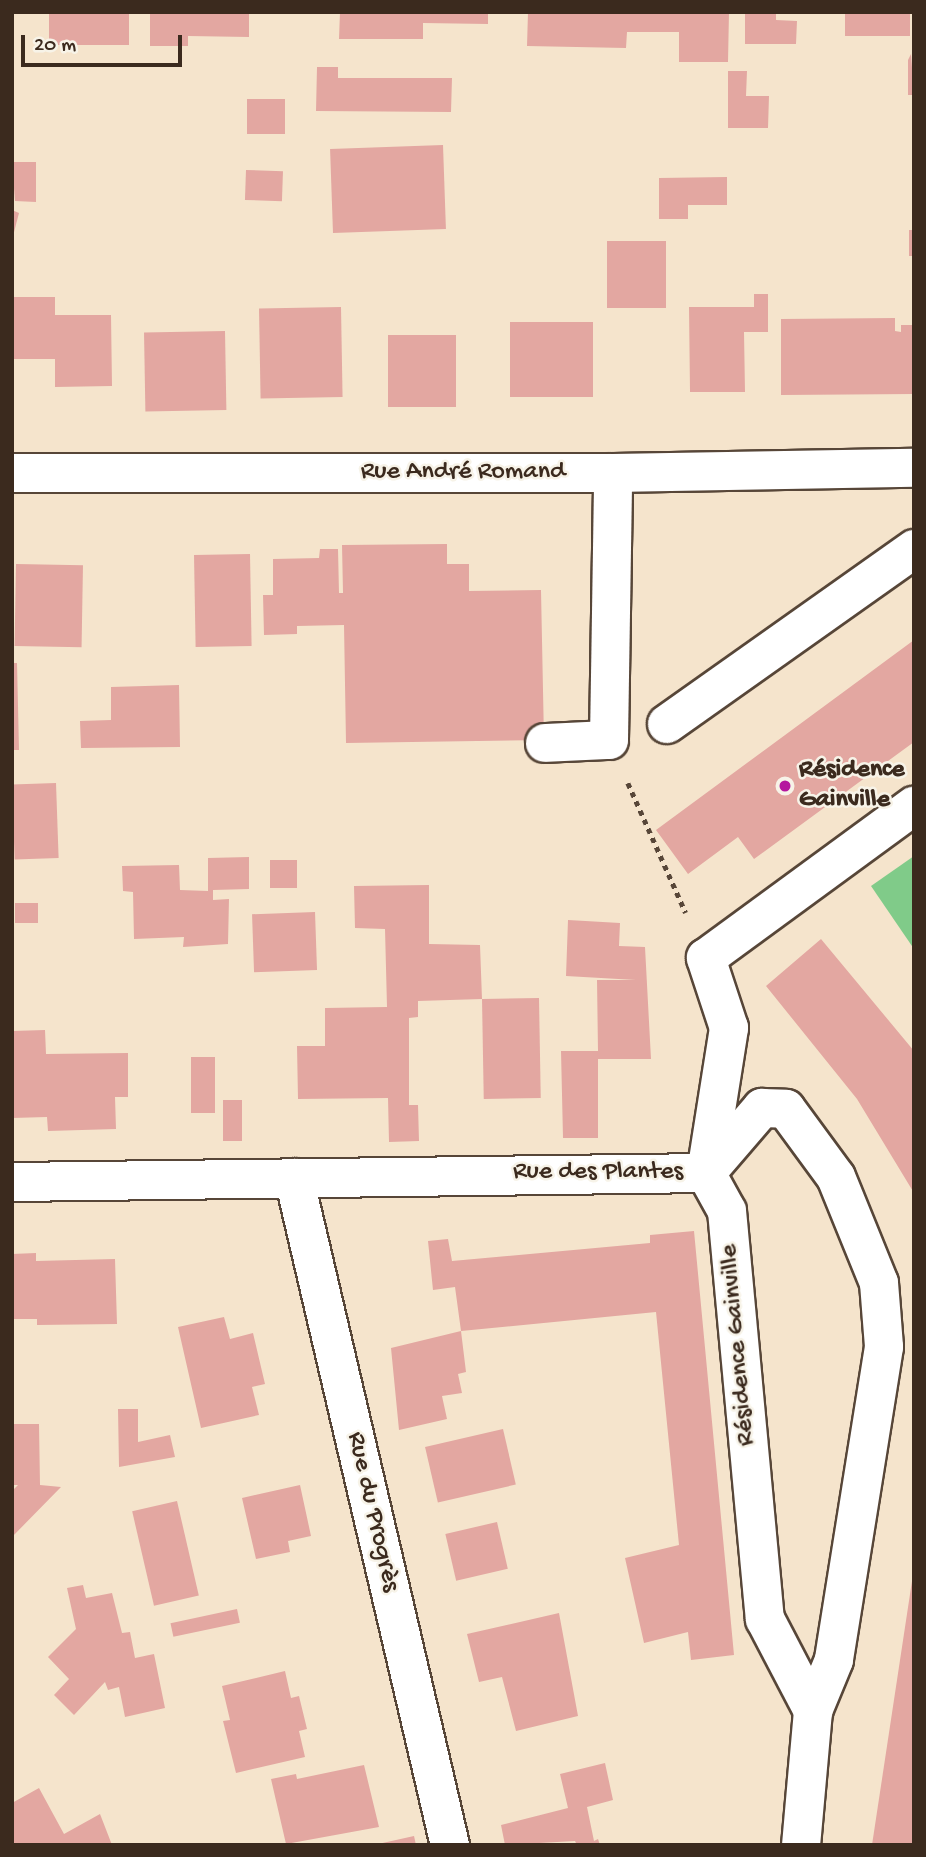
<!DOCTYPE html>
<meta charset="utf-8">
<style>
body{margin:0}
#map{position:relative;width:926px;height:1857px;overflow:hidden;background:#f5e4cc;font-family:"Gochi Hand",sans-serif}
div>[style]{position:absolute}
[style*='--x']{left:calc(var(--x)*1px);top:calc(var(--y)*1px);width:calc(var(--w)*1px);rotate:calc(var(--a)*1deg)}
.green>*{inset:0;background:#80cb89}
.building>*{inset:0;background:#e3a7a1;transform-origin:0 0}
.path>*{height:4.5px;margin-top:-2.25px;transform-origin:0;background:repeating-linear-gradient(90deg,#574638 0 5px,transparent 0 10px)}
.roads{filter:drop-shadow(2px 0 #574638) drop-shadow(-2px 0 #574638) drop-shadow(0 2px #574638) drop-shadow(0 -2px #574638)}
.minor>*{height:38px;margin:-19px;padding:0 19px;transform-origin:19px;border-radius:19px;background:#fff}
.dots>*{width:19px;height:19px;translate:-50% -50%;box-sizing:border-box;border:4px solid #f7f3e8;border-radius:50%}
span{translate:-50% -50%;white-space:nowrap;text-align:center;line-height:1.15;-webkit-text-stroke:5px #f7f3e8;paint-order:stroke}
.street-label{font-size:26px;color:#3b2a1e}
.poi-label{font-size:26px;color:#3b2a1e;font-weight:700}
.left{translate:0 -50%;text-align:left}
.frame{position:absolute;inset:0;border:14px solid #3b2a1e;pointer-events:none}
.scale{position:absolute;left:21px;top:35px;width:161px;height:32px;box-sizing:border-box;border:4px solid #3b2a1e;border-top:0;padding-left:9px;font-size:21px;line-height:24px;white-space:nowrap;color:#3b2a1e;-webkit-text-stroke:5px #f7f3e8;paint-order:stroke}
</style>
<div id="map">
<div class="green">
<div style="clip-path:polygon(914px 856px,914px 949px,871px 886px)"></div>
</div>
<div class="building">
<div style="left:49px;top:12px;width:80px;height:33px"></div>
<div style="clip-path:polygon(150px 12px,249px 12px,249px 37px,188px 36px,188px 46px,150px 46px)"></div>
<div style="clip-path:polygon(340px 12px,488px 12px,488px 24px,423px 23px,423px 39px,339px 39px)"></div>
<div style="clip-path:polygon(528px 12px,729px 12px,728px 62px,679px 62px,679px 32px,627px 32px,626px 48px,527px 46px)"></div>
<div style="clip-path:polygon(745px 12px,776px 12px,776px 20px,797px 21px,796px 44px,745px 44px)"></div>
<div style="left:845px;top:12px;width:65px;height:24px"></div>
<div style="clip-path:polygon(911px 54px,914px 95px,908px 95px,908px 60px)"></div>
<div style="clip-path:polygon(317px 67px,338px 67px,338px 78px,452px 78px,451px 112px,316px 111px)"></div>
<div style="clip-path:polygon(728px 71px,747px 71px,746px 96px,769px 96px,768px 128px,728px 128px)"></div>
<div style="left:247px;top:99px;width:38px;height:35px"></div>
<div style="left:443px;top:145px;width:84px;height:113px;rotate:88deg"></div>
<div style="clip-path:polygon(12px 162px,36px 162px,36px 202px,15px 201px)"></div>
<div style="left:246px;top:170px;width:37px;height:30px;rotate:2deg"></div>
<div style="clip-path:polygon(727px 177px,727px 205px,688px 205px,688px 219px,659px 219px,659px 178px)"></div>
<div style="clip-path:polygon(12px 210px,19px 213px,13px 236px,12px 236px)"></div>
<div style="left:909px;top:230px;width:5px;height:26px"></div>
<div style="left:607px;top:241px;width:59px;height:67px"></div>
<div style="clip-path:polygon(754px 294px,768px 294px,768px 332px,744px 332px,745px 392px,690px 392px,689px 307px,754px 307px)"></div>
<div style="clip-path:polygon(12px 297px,55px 297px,55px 315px,111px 315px,112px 386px,55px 387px,55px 359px,12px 359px)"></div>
<div style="left:341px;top:307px;width:90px;height:82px;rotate:89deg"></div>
<div style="clip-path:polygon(895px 318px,895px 331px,901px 332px,901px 325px,914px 325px,914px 394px,781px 395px,781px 319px)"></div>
<div style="left:593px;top:322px;width:75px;height:83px;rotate:90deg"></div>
<div style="left:225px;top:331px;width:79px;height:81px;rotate:89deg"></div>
<div style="left:388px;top:335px;width:68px;height:72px"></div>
<div style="clip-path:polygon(447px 544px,447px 564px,469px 564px,469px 591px,541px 590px,544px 740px,346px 743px,344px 625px,297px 626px,297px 634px,264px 635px,263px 595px,273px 595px,273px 559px,319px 558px,320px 549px,338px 549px,339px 593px,343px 593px,342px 545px)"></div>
<div style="left:250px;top:554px;width:92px;height:56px;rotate:89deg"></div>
<div style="left:16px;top:564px;width:67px;height:82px;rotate:1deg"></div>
<div style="clip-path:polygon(914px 640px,914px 742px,754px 859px,738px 837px,688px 874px,656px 830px)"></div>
<div style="clip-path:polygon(12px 663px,17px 663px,19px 750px,12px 750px)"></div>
<div style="clip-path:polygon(179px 685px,180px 747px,81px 748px,80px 721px,111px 720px,111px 687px)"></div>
<div style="left:56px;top:783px;width:75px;height:44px;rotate:88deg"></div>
<div style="clip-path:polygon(249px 857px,249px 889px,213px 890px,213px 900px,229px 899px,228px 944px,183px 947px,184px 937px,134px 939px,133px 892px,123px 891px,122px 866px,179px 865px,180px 890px,208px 891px,208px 858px)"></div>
<div style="left:297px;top:860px;width:28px;height:27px;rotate:90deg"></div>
<div style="clip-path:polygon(429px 885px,429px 944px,480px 945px,482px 999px,418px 1001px,418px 1017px,409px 1018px,409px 1105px,418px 1105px,419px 1141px,389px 1142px,388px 1098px,298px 1099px,297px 1046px,325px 1046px,325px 1008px,387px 1007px,385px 929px,355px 928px,354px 886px)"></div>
<div style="left:15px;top:903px;width:23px;height:20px"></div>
<div style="left:315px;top:912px;width:58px;height:63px;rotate:88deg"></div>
<div style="clip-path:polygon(568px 920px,620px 923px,619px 946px,645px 947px,651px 1059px,598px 1059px,598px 1138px,563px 1138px,561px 1051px,598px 1051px,597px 980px,636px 980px,566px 976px)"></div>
<div style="clip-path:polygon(821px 939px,914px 1051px,914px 1193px,857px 1099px,766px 986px)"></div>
<div style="left:539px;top:998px;width:100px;height:57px;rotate:89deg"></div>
<div style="clip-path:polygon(45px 1030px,46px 1054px,128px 1053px,128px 1097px,115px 1097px,116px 1129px,48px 1131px,47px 1117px,12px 1118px,12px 1031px)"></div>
<div style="left:191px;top:1057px;width:24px;height:56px"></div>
<div style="left:223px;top:1100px;width:19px;height:41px"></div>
<div style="clip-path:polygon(694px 1231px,734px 1655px,691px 1660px,688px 1632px,644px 1643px,625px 1558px,679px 1545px,656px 1312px,461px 1331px,455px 1287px,433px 1290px,428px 1241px,448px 1239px,452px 1261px,650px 1243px,650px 1235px)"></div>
<div style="clip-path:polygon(36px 1253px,36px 1261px,115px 1259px,117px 1324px,37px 1325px,37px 1319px,12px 1319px,12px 1254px)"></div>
<div style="clip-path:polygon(224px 1317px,230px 1339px,253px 1333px,265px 1384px,252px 1387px,259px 1415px,201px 1428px,178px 1327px)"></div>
<div style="clip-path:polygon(461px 1331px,466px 1372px,458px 1374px,462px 1393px,442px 1396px,447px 1419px,399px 1430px,391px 1348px)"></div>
<div style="clip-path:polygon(118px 1409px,138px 1409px,138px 1442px,170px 1435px,175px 1457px,119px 1467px)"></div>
<div style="clip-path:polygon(12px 1424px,39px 1424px,40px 1485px,61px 1487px,12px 1537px,12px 1491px,18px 1485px,12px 1485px)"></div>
<div style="left:503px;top:1429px;width:57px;height:80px;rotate:77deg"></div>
<div style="clip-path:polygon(300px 1485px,311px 1536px,288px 1541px,290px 1552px,256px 1559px,242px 1498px)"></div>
<div style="left:177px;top:1501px;width:97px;height:46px;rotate:77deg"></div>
<div style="left:497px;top:1522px;width:48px;height:53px;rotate:77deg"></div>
<div style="clip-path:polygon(914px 1581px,914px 1845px,872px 1845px,912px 1581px)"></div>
<div style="clip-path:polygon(83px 1585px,86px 1598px,112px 1593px,122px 1633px,130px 1632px,135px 1658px,154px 1654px,165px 1708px,125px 1717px,119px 1687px,108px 1690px,105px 1682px,74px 1715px,54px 1695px,69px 1679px,48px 1657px,76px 1629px,67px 1588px)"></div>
<div style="left:237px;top:1609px;width:14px;height:68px;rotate:78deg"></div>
<div style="clip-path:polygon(559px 1613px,578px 1716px,516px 1731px,502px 1677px,479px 1682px,467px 1634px)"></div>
<div style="clip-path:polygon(285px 1671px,291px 1698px,299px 1696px,307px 1729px,299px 1731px,305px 1757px,236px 1773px,223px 1721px,230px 1720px,222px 1686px)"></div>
<div style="clip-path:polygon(605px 1763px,613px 1800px,587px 1807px,594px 1841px,598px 1839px,600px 1845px,577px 1845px,575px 1841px,505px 1845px,501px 1825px,568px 1808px,560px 1774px)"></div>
<div style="clip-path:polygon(364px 1765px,379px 1827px,286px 1844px,271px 1779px,296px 1774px,297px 1779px)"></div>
<div style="clip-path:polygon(39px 1788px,64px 1834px,100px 1814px,112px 1845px,12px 1845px,12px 1803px)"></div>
<div style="clip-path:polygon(414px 1836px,416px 1845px,378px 1845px,378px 1844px)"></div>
</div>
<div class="path">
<div style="--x:628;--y:783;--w:142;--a:66"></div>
</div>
<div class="roads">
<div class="minor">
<div style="--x:12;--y:473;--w:601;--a:0"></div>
<div style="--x:613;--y:473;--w:301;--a:-1"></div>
<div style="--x:667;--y:724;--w:303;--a:-35.3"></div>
<div style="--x:545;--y:743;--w:64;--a:-2.7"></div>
<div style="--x:609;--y:740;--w:267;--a:-89.1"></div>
<div style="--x:707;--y:1167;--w:141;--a:-81"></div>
<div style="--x:729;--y:1028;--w:74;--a:-108.2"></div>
<div style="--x:706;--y:958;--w:258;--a:-36.2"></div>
<div style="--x:706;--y:1173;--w:86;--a:-49.3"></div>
<div style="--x:762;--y:1108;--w:24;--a:2"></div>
<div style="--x:786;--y:1109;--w:84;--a:53.7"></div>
<div style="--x:836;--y:1177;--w:114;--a:67.9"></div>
<div style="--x:879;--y:1283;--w:64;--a:85.5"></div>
<div style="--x:884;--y:1347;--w:317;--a:99.1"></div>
<div style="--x:834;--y:1660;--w:55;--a:112.4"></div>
<div style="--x:813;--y:1711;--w:135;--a:95.1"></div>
<div style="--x:706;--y:1173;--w:43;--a:61.1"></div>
<div style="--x:727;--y:1211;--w:410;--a:84.7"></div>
<div style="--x:765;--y:1619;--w:104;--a:62.4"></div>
<div style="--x:294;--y:1178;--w:685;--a:76.84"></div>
<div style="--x:12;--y:1182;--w:694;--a:-0.74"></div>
</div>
</div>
<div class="dots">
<div style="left:785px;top:786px;background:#b5179e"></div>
</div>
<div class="street-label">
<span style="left:463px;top:473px">Rue André Romand</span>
<span style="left:598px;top:1173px">Rue des Plantes</span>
<span style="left:739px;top:1345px;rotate:-95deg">Résidence Gainville</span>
<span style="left:372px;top:1512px;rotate:77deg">Rue du Progrès</span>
</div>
<div class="poi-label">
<span class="left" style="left:799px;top:786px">Résidence<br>Gainville</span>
</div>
<div class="frame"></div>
<div class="scale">20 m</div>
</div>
